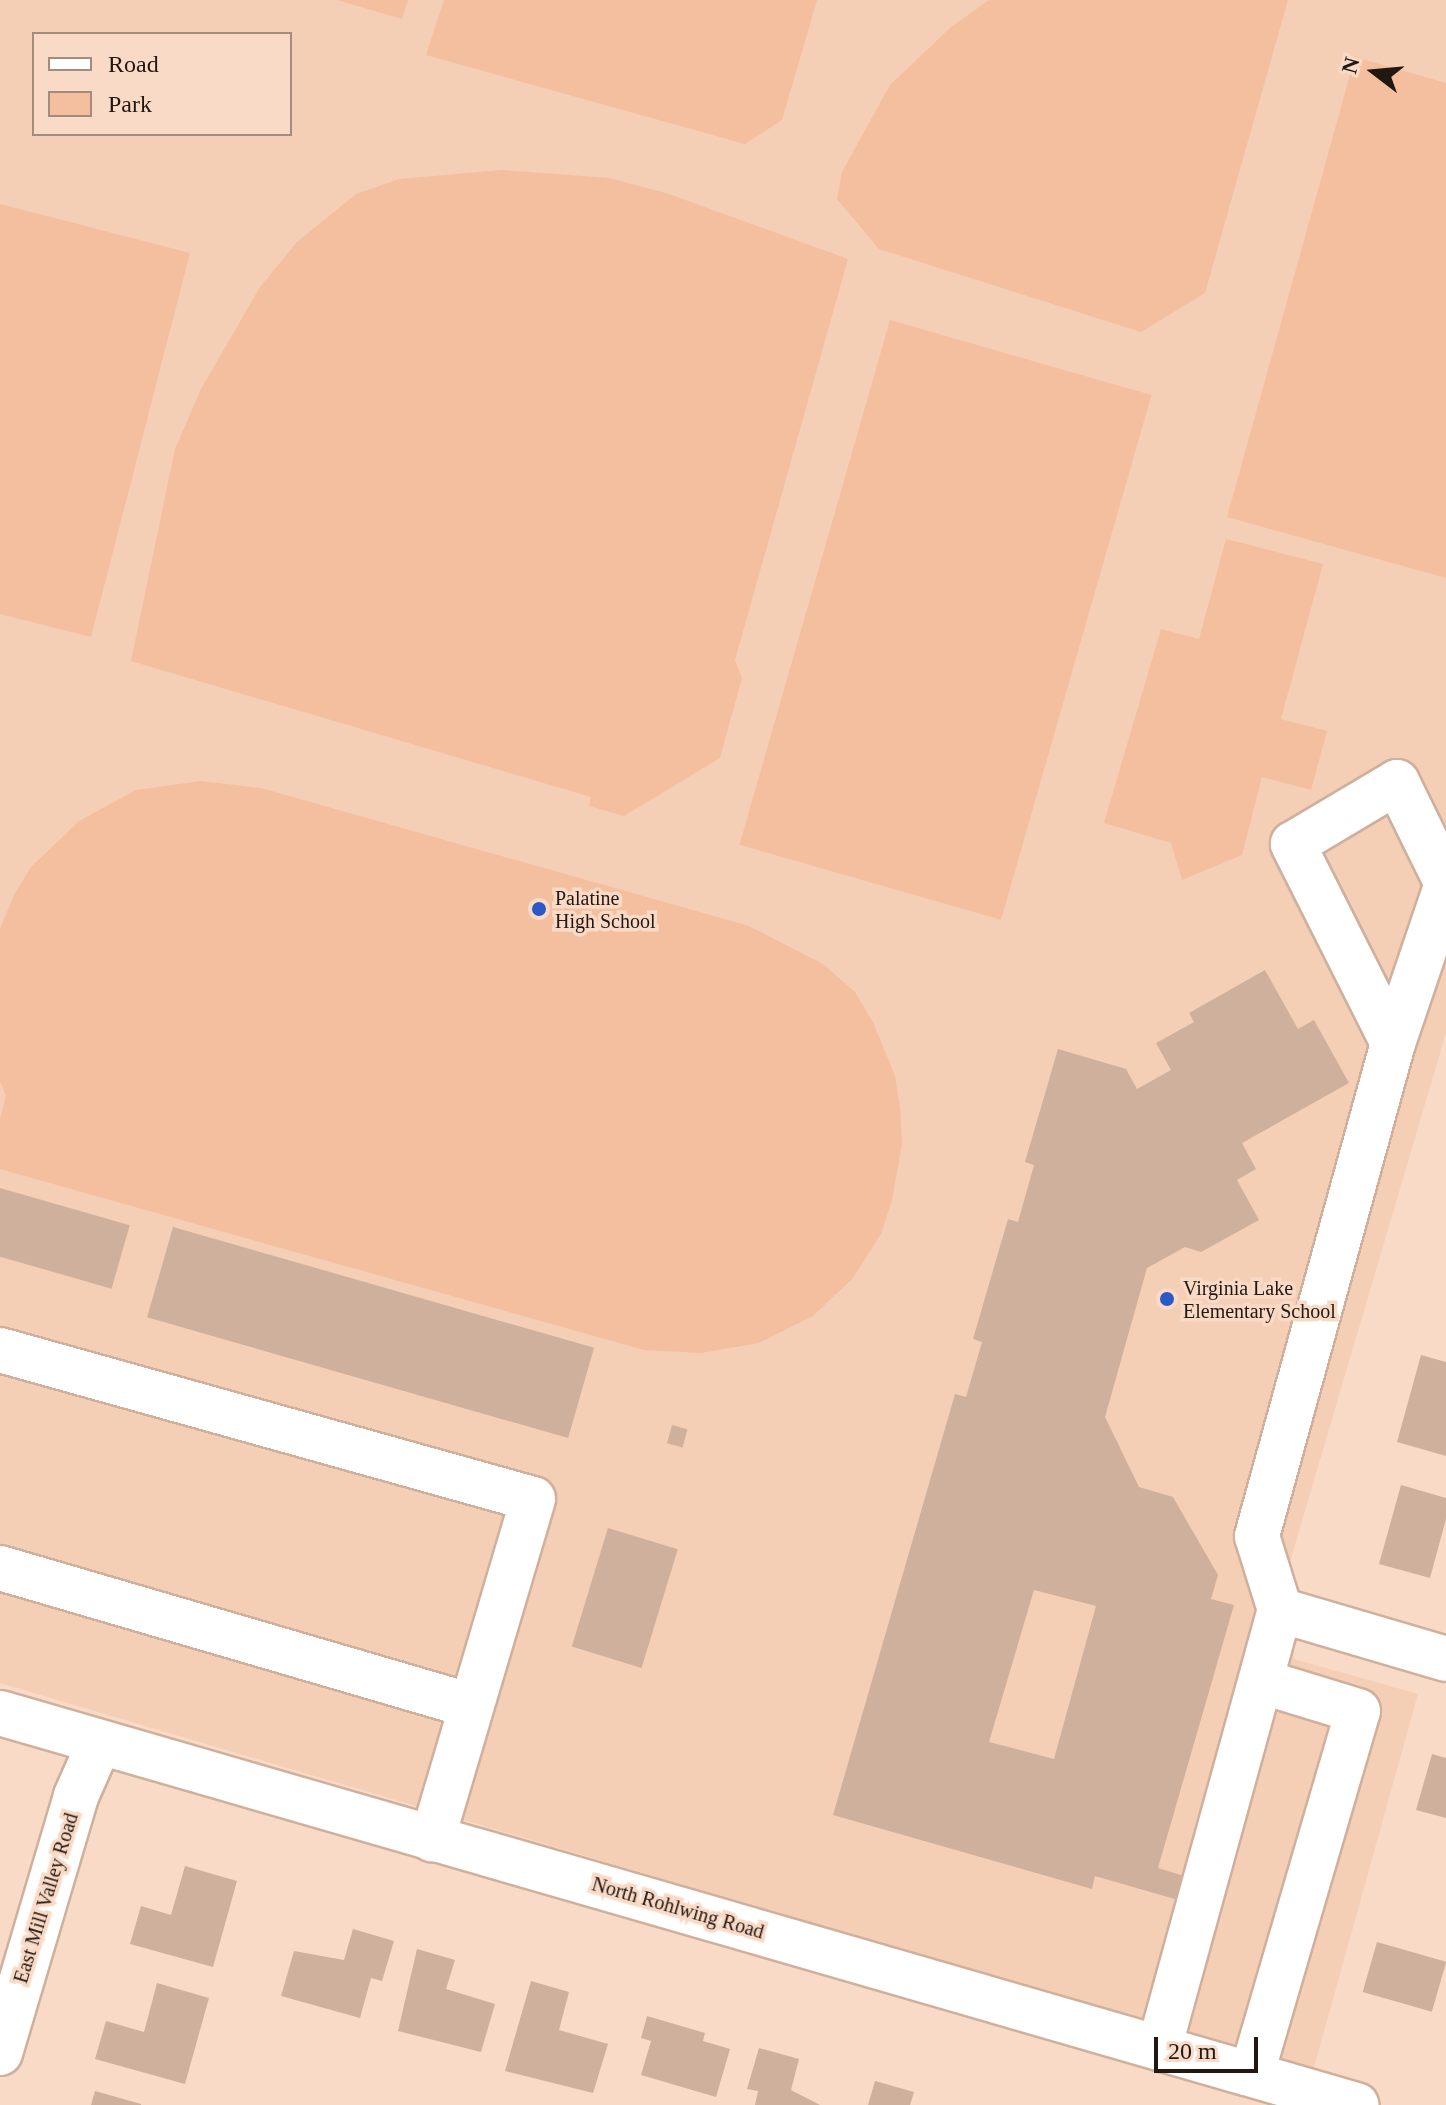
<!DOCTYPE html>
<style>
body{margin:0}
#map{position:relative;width:1446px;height:2105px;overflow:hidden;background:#f9dac6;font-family:Georgia,serif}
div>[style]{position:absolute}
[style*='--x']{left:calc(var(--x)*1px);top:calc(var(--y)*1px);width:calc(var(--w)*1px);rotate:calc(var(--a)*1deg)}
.built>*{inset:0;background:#f5ceb6}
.green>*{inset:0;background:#f3bf9e;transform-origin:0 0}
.building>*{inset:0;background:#ceb09c;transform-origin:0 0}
.roads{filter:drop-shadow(2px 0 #ceb09d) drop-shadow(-2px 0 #ceb09d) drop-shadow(0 2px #ceb09d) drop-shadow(0 -2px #ceb09d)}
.minor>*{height:44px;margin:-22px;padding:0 22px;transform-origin:22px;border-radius:22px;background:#fff}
.dots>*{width:22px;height:22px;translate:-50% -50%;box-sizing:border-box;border:4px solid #f9dac6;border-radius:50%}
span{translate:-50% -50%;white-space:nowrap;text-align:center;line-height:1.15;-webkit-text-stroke:7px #f9dac6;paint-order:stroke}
.poi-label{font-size:20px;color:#231811}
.left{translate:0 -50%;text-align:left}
.street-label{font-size:20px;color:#231811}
.legend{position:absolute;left:32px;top:32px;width:260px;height:104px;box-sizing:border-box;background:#f9dac6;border:2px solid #a38c7e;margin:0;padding:10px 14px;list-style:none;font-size:24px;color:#231811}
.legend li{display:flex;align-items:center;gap:16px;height:40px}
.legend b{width:40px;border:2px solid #a38c7e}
.north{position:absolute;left:1334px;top:32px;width:80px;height:80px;-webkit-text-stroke:6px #f9dac6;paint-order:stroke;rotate:286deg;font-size:22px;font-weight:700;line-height:32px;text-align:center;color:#231811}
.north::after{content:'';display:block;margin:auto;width:28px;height:36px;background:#231811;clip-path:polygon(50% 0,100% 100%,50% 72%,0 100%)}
.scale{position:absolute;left:1154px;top:2037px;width:104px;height:36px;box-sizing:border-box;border:4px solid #231811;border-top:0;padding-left:10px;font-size:24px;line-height:28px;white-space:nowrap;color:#231811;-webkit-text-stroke:6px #f9dac6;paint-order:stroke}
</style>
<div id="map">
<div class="built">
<div style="clip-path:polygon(evenodd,0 0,1446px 0,1446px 1033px,1289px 1565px,1294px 1659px,1418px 1694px,1313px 2071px,0 1683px,0 0,34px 34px,290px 34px,290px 134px,34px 134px,34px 34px)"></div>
</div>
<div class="green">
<div style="clip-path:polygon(337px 0,408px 0,402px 19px)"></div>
<div style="clip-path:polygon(444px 0,817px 0,782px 120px,745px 144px,426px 55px)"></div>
<div style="clip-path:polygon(989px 0,1288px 0,1205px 293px,1141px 332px,879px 249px,837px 199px,842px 172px,890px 85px,951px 27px)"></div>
<div style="clip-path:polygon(1355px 57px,1446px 83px,1446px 578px,1227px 517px)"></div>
<div style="clip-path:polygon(502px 170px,609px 178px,669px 194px,848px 259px,735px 660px,742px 678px,720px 758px,624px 816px,589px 806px,591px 797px,131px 661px,175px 449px,201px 389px,260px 287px,297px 242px,356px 194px,399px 179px)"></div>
<div style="clip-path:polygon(0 204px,190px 253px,91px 637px,0 614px)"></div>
<div style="left:890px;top:320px;width:272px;height:546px;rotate:16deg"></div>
<div style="clip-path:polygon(1226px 539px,1323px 564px,1281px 719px,1327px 731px,1311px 790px,1262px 777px,1242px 855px,1182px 880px,1171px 843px,1104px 823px,1161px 629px,1199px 639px)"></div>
<div style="clip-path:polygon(201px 781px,261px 788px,749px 926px,823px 964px,855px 992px,873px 1022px,895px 1076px,900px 1108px,902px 1144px,892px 1200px,881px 1234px,853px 1278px,813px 1316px,759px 1343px,701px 1353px,644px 1350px,0 1169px,0 1119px,6px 1096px,0 1081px,0 929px,14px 895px,31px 867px,79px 821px,136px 790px)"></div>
</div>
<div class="building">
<div style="clip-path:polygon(evenodd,1265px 970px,1298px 1029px,1314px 1020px,1349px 1083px,1242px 1143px,1256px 1169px,1237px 1180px,1259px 1220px,1201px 1252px,1185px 1247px,1147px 1268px,1105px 1417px,1139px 1487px,1173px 1497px,1218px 1575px,1211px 1599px,1234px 1605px,1158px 1868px,1184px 1876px,1178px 1900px,1095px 1876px,1092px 1889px,833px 1815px,955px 1394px,966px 1397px,982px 1342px,973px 1339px,1008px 1219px,1018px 1222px,1034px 1165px,1025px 1162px,1058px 1049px,1126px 1069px,1137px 1089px,1171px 1070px,1156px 1043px,1194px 1022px,1189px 1013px,1265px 970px,1034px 1590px,1096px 1606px,1054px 1759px,989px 1742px,1034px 1590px)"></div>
<div style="left:0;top:1188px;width:135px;height:66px;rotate:16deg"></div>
<div style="left:173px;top:1227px;width:438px;height:94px;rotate:16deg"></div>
<div style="clip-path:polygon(1421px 1355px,1446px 1362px,1446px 1456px,1397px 1442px)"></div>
<div style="left:672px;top:1425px;width:16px;height:19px;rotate:15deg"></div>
<div style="clip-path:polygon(1401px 1485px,1446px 1498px,1446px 1519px,1430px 1578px,1379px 1564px)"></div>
<div style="left:608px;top:1528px;width:73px;height:124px;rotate:17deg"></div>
<div style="clip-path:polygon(1432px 1754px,1446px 1758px,1446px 1818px,1416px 1810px)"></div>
<div style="clip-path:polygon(185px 1866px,237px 1881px,213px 1967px,130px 1944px,141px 1906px,171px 1915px)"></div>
<div style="clip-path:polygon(353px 1929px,394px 1941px,382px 1981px,371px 1978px,360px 2018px,281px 1996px,294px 1951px,344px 1960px)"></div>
<div style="left:1377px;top:1942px;width:72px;height:52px;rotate:16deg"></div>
<div style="clip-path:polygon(417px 1949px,455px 1960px,446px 1989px,495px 2004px,481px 2052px,398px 2031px)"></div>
<div style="clip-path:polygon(531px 1981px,569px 1992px,559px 2030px,608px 2044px,593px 2093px,505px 2071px)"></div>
<div style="clip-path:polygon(157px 1983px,209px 1998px,185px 2084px,95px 2059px,106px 2021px,144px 2032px)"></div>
<div style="clip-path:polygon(647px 2016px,705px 2033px,703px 2041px,730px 2049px,716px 2097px,641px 2075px,651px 2041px,641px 2038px)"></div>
<div style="clip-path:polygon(759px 2048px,799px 2059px,791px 2090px,820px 2105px,755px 2105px,758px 2091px,747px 2089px)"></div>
<div style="clip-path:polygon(875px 2081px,914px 2092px,910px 2105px,868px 2105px)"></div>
<div style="clip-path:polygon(95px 2091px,141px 2104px,141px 2105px,91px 2105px)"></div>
</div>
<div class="roads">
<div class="minor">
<div style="--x:1393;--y:1043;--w:223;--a:-116.7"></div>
<div style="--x:1293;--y:844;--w:121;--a:-30.8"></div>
<div style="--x:1397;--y:782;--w:111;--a:63.9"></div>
<div style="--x:0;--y:1350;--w:553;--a:15.62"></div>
<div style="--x:533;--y:1499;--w:355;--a:106.5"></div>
<div style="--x:0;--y:1568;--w:491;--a:16.3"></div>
<div style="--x:1280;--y:1610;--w:173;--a:16.4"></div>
<div style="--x:0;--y:1713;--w:1412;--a:16.12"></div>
<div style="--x:1160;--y:2045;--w:451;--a:-74.6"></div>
<div style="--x:1280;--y:1610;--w:77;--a:-107.3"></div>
<div style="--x:1257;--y:1536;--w:511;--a:-74.58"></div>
<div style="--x:1393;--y:1043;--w:166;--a:-71.3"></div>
<div style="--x:0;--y:2053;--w:268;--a:-73.5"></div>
<div style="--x:76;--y:1796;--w:57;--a:-66.1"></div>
<div style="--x:1252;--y:2073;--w:377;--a:-73.7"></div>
<div style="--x:1358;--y:1711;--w:99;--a:-163"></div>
</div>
</div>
<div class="dots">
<div style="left:539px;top:909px;background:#2c59c8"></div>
<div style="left:1167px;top:1299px;background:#2c59c8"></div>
</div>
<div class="poi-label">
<span class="left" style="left:555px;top:910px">Palatine<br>High School</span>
<span class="left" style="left:1183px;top:1300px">Virginia Lake<br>Elementary School</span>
</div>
<div class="street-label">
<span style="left:46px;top:1898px;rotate:-73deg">East Mill Valley Road</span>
<span style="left:678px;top:1908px;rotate:16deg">North Rohlwing Road</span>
</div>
<ul class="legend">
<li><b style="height:10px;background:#fff"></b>Road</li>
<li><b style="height:22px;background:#f3bf9e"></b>Park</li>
</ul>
<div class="north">N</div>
<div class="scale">20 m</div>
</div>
